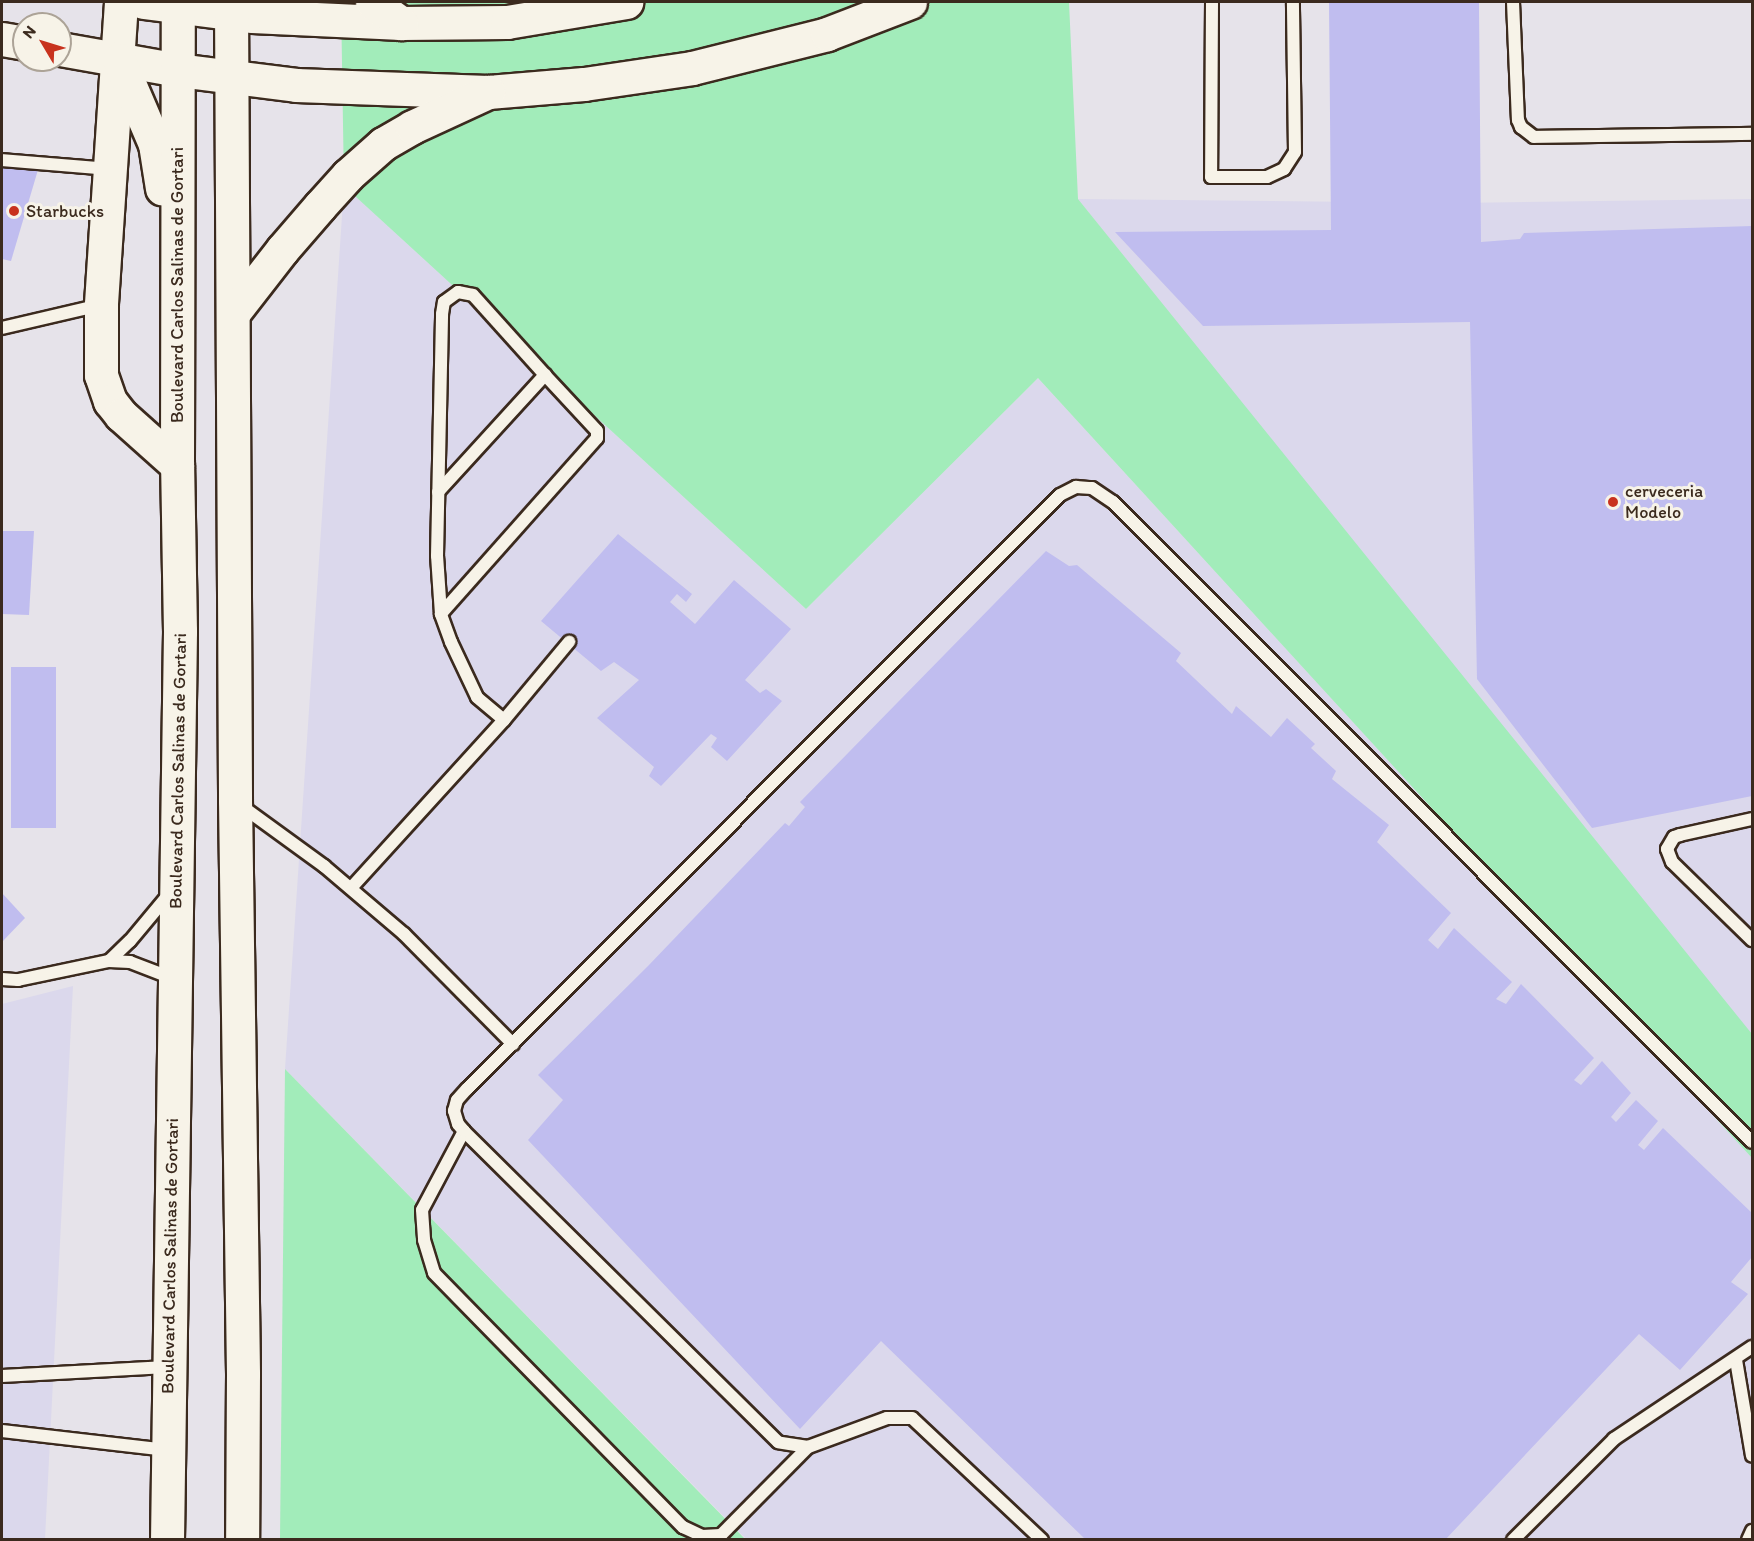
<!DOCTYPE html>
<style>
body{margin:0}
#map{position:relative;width:1754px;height:1541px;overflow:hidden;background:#e6e3ea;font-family:Itim,sans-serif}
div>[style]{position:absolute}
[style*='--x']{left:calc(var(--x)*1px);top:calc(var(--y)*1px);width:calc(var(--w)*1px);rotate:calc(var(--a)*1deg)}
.built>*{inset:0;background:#dbd8ec}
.green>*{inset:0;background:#a2ecba}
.building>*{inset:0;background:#c0bdef;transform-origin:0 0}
.roads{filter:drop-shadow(2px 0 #3b2a1e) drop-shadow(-2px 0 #3b2a1e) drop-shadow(0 2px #3b2a1e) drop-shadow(0 -2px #3b2a1e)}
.lane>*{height:12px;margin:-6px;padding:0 6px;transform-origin:6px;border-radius:6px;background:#f7f3e8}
.secondary>*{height:33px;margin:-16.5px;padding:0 16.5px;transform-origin:16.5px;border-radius:16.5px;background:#f7f3e8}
.primary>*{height:33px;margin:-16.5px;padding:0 16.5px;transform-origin:16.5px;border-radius:16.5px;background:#f7f3e8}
.dots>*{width:16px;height:16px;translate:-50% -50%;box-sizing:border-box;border:3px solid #f7f3e8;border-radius:50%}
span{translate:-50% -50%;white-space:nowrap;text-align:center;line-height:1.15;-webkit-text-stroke:6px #f7f3e8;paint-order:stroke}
.poi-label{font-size:18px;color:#3b2a1e}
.left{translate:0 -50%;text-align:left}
.street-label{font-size:18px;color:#3b2a1e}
.frame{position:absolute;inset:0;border:3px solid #3b2a1e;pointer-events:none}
.north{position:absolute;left:12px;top:12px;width:60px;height:60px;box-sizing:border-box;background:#f7f3e8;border:2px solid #aca397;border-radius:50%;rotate:308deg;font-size:16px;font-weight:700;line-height:24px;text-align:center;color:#3b2a1e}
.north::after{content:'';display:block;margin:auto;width:21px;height:27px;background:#c8321e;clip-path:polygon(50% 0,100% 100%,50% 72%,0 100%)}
</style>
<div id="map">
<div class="built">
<div style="clip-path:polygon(344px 186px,806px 609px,1038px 378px,1752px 1158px,1752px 1539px,746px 1539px,285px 1069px)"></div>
<div style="clip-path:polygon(1078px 199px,1456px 203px,1752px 199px,1752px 1047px)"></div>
<div style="clip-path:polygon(73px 986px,45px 1539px,2px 1539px,2px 1004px)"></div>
</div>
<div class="green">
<div style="clip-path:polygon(341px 2px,1069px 2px,1078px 199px,1752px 1034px,1752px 1158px,1038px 378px,806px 609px,344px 186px)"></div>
<div style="clip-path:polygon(285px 1069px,745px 1539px,280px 1539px)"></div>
</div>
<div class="building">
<div style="clip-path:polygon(1329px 2px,1479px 2px,1481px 242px,1520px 239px,1524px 233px,1752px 226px,1752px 796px,1592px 828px,1477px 679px,1470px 322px,1203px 326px,1115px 232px,1331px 230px)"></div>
<div style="clip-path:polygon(2px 160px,40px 163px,11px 261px,2px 259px)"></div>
<div style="clip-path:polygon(2px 531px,34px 531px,29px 615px,2px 614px)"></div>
<div style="clip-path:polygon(618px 534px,692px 594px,686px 602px,677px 594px,670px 602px,695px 624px,734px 580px,791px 629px,745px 680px,760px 693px,766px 689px,782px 701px,727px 761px,711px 747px,717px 738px,711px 734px,661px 786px,649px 776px,654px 767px,597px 718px,639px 680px,614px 662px,601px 671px,541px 621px)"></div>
<div style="clip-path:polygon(1046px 551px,1069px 566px,1077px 565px,1181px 653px,1176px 661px,1232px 714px,1236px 706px,1271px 737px,1287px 718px,1315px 744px,1311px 748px,1336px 771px,1332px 779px,1389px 825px,1377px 842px,1451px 913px,1428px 940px,1438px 949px,1454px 928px,1512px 982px,1496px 999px,1506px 1004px,1521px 984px,1594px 1058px,1574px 1080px,1581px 1085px,1602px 1061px,1631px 1093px,1611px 1117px,1616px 1122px,1636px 1100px,1658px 1121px,1638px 1145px,1644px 1150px,1663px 1128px,1752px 1213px,1752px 1257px,1731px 1282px,1748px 1294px,1680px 1370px,1639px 1334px,1445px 1540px,1086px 1540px,881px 1341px,800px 1429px,528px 1140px,563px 1100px,538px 1075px,648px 966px,785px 823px,789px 826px,805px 807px,800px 802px)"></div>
<div style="left:11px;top:667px;width:45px;height:161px"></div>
<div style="clip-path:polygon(2px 893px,25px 918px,2px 942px)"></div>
</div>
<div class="roads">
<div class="lane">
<div style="--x:1212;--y:2;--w:175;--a:90.3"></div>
<div style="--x:1211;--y:177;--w:56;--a:0"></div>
<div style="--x:1267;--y:177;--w:19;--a:-25"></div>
<div style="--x:1284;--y:169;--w:20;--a:-57"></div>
<div style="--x:1295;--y:152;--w:150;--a:-90.8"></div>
<div style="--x:1513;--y:2;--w:118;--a:87.6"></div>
<div style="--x:1518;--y:120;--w:8;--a:67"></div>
<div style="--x:1521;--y:127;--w:16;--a:38"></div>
<div style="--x:1534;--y:137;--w:218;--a:-0.8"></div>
<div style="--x:2;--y:160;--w:108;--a:4.8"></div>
<div style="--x:2;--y:328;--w:101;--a:-13.2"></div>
<div style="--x:438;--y:492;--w:159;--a:-47.6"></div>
<div style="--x:545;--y:375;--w:76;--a:47.1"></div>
<div style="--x:597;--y:431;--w:7;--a:90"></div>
<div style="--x:597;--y:438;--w:235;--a:131.6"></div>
<div style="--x:504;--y:720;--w:102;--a:-50.2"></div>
<div style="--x:240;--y:805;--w:104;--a:36"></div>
<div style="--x:324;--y:866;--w:105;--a:40.4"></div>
<div style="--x:404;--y:934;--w:155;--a:45.3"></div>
<div style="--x:1752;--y:819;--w:74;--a:167.5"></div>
<div style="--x:1680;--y:835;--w:6;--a:162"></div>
<div style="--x:1674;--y:837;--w:14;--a:120"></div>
<div style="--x:1667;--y:849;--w:14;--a:69"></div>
<div style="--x:1672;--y:862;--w:112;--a:44.3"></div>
<div style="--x:351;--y:888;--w:227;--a:-47.7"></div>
<div style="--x:504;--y:720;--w:35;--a:-140"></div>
<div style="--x:477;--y:697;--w:61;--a:-115.3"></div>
<div style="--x:451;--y:642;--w:30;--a:-110"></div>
<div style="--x:441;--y:614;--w:58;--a:-93.9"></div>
<div style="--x:437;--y:556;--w:242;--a:-88.8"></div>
<div style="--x:442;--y:314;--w:12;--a:-81"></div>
<div style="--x:444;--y:302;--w:17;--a:-36"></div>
<div style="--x:458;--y:292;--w:15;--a:11"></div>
<div style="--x:473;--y:295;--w:108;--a:48"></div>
<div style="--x:109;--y:961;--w:29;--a:-44"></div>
<div style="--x:130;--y:941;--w:62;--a:-50.2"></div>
<div style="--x:2;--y:979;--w:16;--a:4"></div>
<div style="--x:18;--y:980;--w:93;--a:-11.8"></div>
<div style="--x:109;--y:961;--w:21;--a:3"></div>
<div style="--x:130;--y:962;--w:45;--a:20.9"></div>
<div style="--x:464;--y:1131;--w:89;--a:118"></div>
<div style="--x:422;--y:1210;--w:30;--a:86"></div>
<div style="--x:424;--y:1240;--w:34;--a:73"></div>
<div style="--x:434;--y:1273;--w:356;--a:45.6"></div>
<div style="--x:683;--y:1527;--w:21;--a:25"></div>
<div style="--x:702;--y:1536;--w:19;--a:-3"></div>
<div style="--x:721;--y:1535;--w:124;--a:-45.3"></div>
<div style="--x:1736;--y:1360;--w:97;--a:80.5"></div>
<div style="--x:2;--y:1376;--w:165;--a:-3.1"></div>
<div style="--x:2;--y:1431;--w:166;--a:6.6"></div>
<div style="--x:1042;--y:1540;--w:178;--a:-136.8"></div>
<div style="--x:912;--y:1418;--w:25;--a:180"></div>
<div style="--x:887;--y:1418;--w:84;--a:159.8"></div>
<div style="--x:808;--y:1447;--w:30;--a:-171"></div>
<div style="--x:778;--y:1442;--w:442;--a:-135.3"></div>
<div style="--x:464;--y:1131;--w:9;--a:-131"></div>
<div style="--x:458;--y:1124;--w:14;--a:-107"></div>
<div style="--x:454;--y:1111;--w:11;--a:-75"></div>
<div style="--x:457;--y:1100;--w:15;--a:-48"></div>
<div style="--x:467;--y:1089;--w:839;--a:-45.05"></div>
<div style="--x:1060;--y:495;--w:18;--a:-27"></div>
<div style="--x:1076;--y:487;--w:16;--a:4"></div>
<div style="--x:1092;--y:488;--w:25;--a:34"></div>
<div style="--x:1113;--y:502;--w:904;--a:45.04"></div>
<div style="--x:1513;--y:1540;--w:143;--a:-45"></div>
<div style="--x:1614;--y:1439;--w:166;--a:-33.7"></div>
<div style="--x:1748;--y:1540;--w:10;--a:-66"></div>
</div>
<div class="secondary">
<div style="--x:121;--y:2;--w:304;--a:93.8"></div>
<div style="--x:101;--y:305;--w:70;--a:90"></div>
<div style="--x:101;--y:375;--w:28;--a:71"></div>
<div style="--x:110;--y:401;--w:18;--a:52"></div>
<div style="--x:121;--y:415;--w:75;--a:41.8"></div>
<div style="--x:143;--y:2;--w:110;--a:7.3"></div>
<div style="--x:252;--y:16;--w:149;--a:2.7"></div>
<div style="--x:401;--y:23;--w:106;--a:-0.5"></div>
<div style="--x:507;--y:22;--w:121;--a:-9.5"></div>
<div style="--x:2;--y:39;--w:22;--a:10"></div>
<div style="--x:60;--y:49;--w:120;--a:10.1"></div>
<div style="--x:178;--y:70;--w:119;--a:7.2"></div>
<div style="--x:296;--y:85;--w:192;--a:2.1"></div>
<div style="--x:488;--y:92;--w:96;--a:-4.8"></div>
<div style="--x:584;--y:84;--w:109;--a:-8.4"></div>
<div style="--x:692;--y:68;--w:139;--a:-14.1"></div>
<div style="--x:827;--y:34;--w:89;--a:-21.1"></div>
</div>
<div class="primary">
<div style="--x:231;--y:2;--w:798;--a:89.71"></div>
<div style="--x:235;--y:800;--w:574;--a:89.2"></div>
<div style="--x:243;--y:1374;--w:166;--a:90.3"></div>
<div style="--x:372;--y:2;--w:36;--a:36"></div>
<div style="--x:119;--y:60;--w:91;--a:66.8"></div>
<div style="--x:155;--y:144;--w:45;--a:81"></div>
<div style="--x:233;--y:313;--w:80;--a:-52.1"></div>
<div style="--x:282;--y:250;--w:58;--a:-49.2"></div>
<div style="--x:320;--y:206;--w:42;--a:-47.9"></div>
<div style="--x:348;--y:175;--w:47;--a:-41.5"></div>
<div style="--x:383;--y:144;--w:34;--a:-30"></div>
<div style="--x:412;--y:127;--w:84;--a:-24.7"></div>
<div style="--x:167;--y:1540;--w:909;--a:-89.18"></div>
<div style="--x:180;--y:631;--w:166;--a:-91"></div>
<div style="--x:177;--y:465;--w:463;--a:-89.9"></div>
</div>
</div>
<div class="dots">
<div style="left:14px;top:211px;background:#c8321e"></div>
<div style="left:1613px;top:502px;background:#c8321e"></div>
</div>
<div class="poi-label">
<span class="left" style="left:26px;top:211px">Starbucks</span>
<span class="left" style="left:1625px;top:502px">cerveceria<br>Modelo</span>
</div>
<div class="street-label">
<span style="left:177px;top:285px;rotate:-90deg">Boulevard Carlos Salinas de Gortari</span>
<span style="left:178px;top:771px;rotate:-89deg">Boulevard Carlos Salinas de Gortari</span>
<span style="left:170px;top:1256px;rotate:-89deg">Boulevard Carlos Salinas de Gortari</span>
</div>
<div class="frame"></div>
<div class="north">N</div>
</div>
